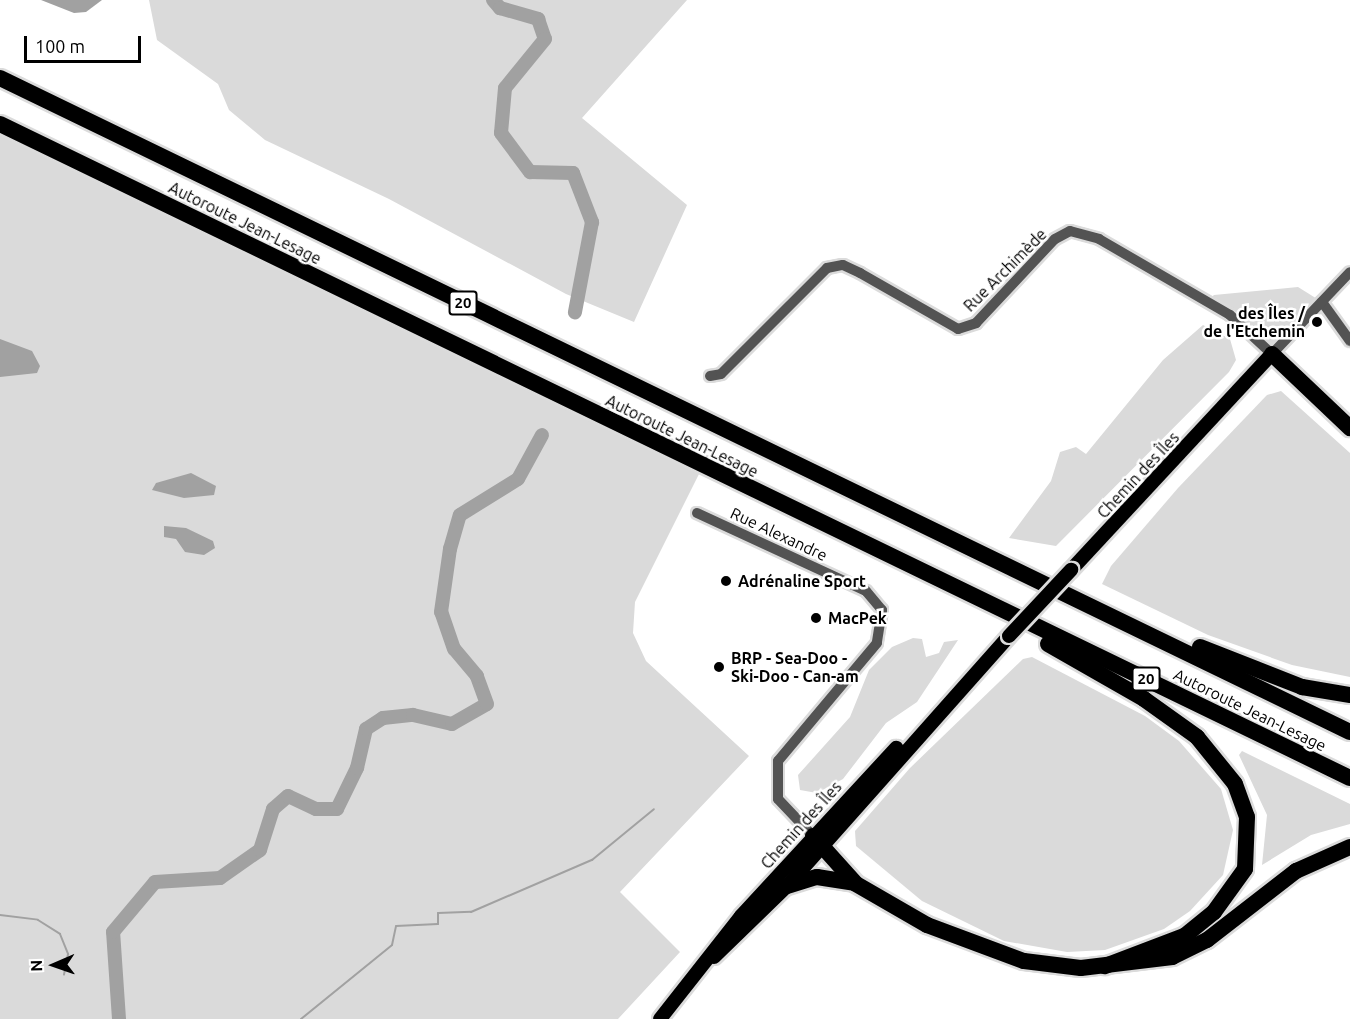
<!DOCTYPE html>
<meta charset="utf-8">
<style>
body{margin:0}
#map{position:relative;width:1350px;height:1019px;overflow:hidden;background:#fff;font-family:Ubuntu,sans-serif}
div>[style]{position:absolute}
[style*='--x']{left:calc(var(--x)*1px);top:calc(var(--y)*1px);width:calc(var(--w)*1px);rotate:calc(var(--a)*1deg)}
.green>*{inset:0;background:#dadada}
.water>*{inset:0;background:#a1a1a1}
.stream>*{height:2px;margin:-1px;padding:0 1px;transform-origin:1px;border-radius:1px;background:#a1a1a1}
.river>*{height:14px;margin:-7px;padding:0 7px;transform-origin:7px;border-radius:7px;background:#a1a1a1}
.roads{filter:drop-shadow(2px 0 #dbdbdb) drop-shadow(-2px 0 #dbdbdb) drop-shadow(0 2px #dbdbdb) drop-shadow(0 -2px #dbdbdb)}
.minor>*{height:10px;margin:-5px;padding:0 5px;transform-origin:5px;border-radius:5px;background:#535353}
.major>*{height:14px;margin:-7px;padding:0 7px;transform-origin:7px;border-radius:7px;background:#000}
.highway>*{height:16px;margin:-8px;padding:0 8px;transform-origin:8px;border-radius:8px;background:#000}
.bridges{filter:drop-shadow(2px 0 #dbdbdb) drop-shadow(-2px 0 #dbdbdb) drop-shadow(0 2px #dbdbdb) drop-shadow(0 -2px #dbdbdb)}
.major-bridge>*{height:14px;margin:-7px;padding:0 7px;transform-origin:7px;border-radius:7px;background:#000}
.dots>*{width:16px;height:16px;translate:-50% -50%;box-sizing:border-box;border:3px solid #fff;border-radius:50%}
span{translate:-50% -50%;white-space:nowrap;text-align:center;line-height:1.15;-webkit-text-stroke:5px #fff;paint-order:stroke}
.shield-label span{padding:2px 4px;background:#fff;border:2px solid;border-radius:4px;-webkit-text-stroke-width:0}
.shield-label{font-size:15px;color:#000;font-weight:700}
.street-label{font-size:16px;color:#000}
.poi-label{font-size:16px;color:#000;font-weight:700}
.right{translate:-100% -50%;text-align:right}
.left{translate:0 -50%;text-align:left}
.north{position:absolute;left:24px;top:935px;width:60px;height:60px;-webkit-text-stroke:4px #fff;paint-order:stroke;rotate:268deg;font-size:16px;font-weight:700;line-height:24px;text-align:center;color:#000}
.north::after{content:'';display:block;margin:auto;width:21px;height:27px;background:#000;clip-path:polygon(50% 0,100% 100%,50% 72%,0 100%)}
.scale{position:absolute;left:24px;top:36px;width:117px;height:27px;box-sizing:border-box;border:3px solid #000;border-top:0;padding-left:8px;font-size:18px;line-height:21px;white-space:nowrap;color:#000;-webkit-text-stroke:4px #fff;paint-order:stroke}
</style>
<div id="map">
<div class="green">
<div style="clip-path:polygon(149px 0,687px 0,582px 118px,687px 205px,634px 322px,566px 294px,389px 199px,265px 140px,229px 110px,218px 84px,157px 40px)"></div>
<div style="clip-path:polygon(0 124px,703px 466px,635px 602px,633px 633px,646px 661px,749px 756px,620px 892px,680px 952px,618px 1019px,0 1019px)"></div>
<div style="clip-path:polygon(1298px 287px,1322px 302px,1272px 354px,1206px 302px,1214px 295px)"></div>
<div style="clip-path:polygon(1203px 325px,1230px 339px,1236px 360px,1229px 372px,1056px 546px,1009px 538px,1051px 481px,1060px 452px,1076px 447px,1086px 454px,1163px 360px)"></div>
<div style="clip-path:polygon(1281px 391px,1350px 453px,1350px 677px,1292px 665px,1208px 635px,1102px 584px,1111px 566px,1178px 488px,1267px 395px)"></div>
<div style="clip-path:polygon(913px 638px,922px 639px,926px 657px,939px 653px,944px 642px,958px 640px,917px 702px,886px 723px,843px 779px,817px 793px,800px 790px,798px 775px,850px 717px,869px 670px,892px 647px)"></div>
<div style="clip-path:polygon(1032px 657px,1145px 716px,1179px 741px,1221px 789px,1233px 830px,1223px 875px,1190px 911px,1164px 929px,1105px 950px,1067px 952px,1004px 941px,922px 901px,856px 846px,855px 831px,910px 768px,1023px 659px)"></div>
<div style="clip-path:polygon(1242px 751px,1350px 804px,1350px 824px,1311px 835px,1262px 865px,1267px 815px,1239px 755px)"></div>
</div>
<div class="water">
<div style="clip-path:polygon(41px 0,102px 0,86px 12px,74px 13px)"></div>
<div style="clip-path:polygon(0 339px,32px 351px,40px 366px,37px 373px,0 377px)"></div>
<div style="clip-path:polygon(191px 473px,216px 486px,214px 495px,184px 498px,152px 490px,156px 483px)"></div>
<div style="clip-path:polygon(164px 526px,186px 528px,213px 541px,215px 548px,204px 555px,185px 552px,176px 539px,164px 537px)"></div>
</div>
<div class="stream">
<div style="--x:0;--y:915;--w:38;--a:7"></div>
<div style="--x:38;--y:920;--w:26;--a:32"></div>
<div style="--x:60;--y:934;--w:22;--a:68"></div>
<div style="--x:68;--y:954;--w:21;--a:101"></div>
<div style="--x:301;--y:1019;--w:117;--a:-39.1"></div>
<div style="--x:392;--y:945;--w:19;--a:-78"></div>
<div style="--x:396;--y:926;--w:42;--a:-2.7"></div>
<div style="--x:438;--y:924;--w:11;--a:-90"></div>
<div style="--x:438;--y:913;--w:33;--a:-2"></div>
<div style="--x:471;--y:912;--w:132;--a:-23.3"></div>
<div style="--x:592;--y:860;--w:80;--a:-39.4"></div>
</div>
<div class="river">
<div style="--x:493;--y:0;--w:11;--a:49"></div>
<div style="--x:500;--y:8;--w:40;--a:16"></div>
<div style="--x:538;--y:19;--w:21;--a:71"></div>
<div style="--x:545;--y:39;--w:63;--a:129.2"></div>
<div style="--x:505;--y:88;--w:45;--a:95.1"></div>
<div style="--x:501;--y:133;--w:49;--a:53.4"></div>
<div style="--x:530;--y:172;--w:43;--a:1.3"></div>
<div style="--x:573;--y:173;--w:53;--a:68.8"></div>
<div style="--x:592;--y:222;--w:92;--a:100.7"></div>
<div style="--x:119;--y:1019;--w:87;--a:-93.9"></div>
<div style="--x:113;--y:932;--w:65;--a:-50"></div>
<div style="--x:155;--y:882;--w:65;--a:-3.5"></div>
<div style="--x:220;--y:878;--w:49;--a:-35"></div>
<div style="--x:260;--y:850;--w:43;--a:-72.4"></div>
<div style="--x:273;--y:809;--w:20;--a:-41"></div>
<div style="--x:288;--y:796;--w:31;--a:25"></div>
<div style="--x:316;--y:809;--w:21;--a:0"></div>
<div style="--x:337;--y:809;--w:46;--a:-64"></div>
<div style="--x:357;--y:768;--w:40;--a:-77"></div>
<div style="--x:366;--y:729;--w:20;--a:-33"></div>
<div style="--x:383;--y:718;--w:30;--a:-6"></div>
<div style="--x:413;--y:715;--w:40;--a:13"></div>
<div style="--x:452;--y:724;--w:40;--a:-29.7"></div>
<div style="--x:487;--y:704;--w:30;--a:-110"></div>
<div style="--x:477;--y:676;--w:35;--a:-130"></div>
<div style="--x:454;--y:649;--w:39;--a:-109"></div>
<div style="--x:441;--y:612;--w:64;--a:-81.9"></div>
<div style="--x:450;--y:549;--w:35;--a:-74"></div>
<div style="--x:460;--y:515;--w:68;--a:-31.8"></div>
<div style="--x:518;--y:479;--w:50;--a:-61.4"></div>
</div>
<div class="roads">
<div class="minor">
<div style="--x:1322;--y:302;--w:48;--a:54.3"></div>
<div style="--x:710;--y:376;--w:11;--a:-10"></div>
<div style="--x:721;--y:374;--w:150;--a:-45"></div>
<div style="--x:827;--y:268;--w:16;--a:-11"></div>
<div style="--x:843;--y:265;--w:19;--a:25"></div>
<div style="--x:860;--y:273;--w:113;--a:29.7"></div>
<div style="--x:958;--y:329;--w:19;--a:-18"></div>
<div style="--x:976;--y:323;--w:115;--a:-46.8"></div>
<div style="--x:1055;--y:239;--w:17;--a:-28"></div>
<div style="--x:1070;--y:231;--w:30;--a:15"></div>
<div style="--x:1099;--y:239;--w:151;--a:30.1"></div>
<div style="--x:1230;--y:315;--w:57;--a:42.9"></div>
<div style="--x:1272;--y:354;--w:113;--a:-46.4"></div>
<div style="--x:697;--y:513;--w:186;--a:24.8"></div>
<div style="--x:866;--y:591;--w:25;--a:50"></div>
<div style="--x:882;--y:610;--w:33;--a:99"></div>
<div style="--x:877;--y:643;--w:154;--a:130"></div>
<div style="--x:778;--y:761;--w:38;--a:90"></div>
<div style="--x:778;--y:799;--w:51;--a:46.6"></div>
</div>
<div class="major">
<div style="--x:1071;--y:570;--w:295;--a:-47.1"></div>
<div style="--x:714;--y:957;--w:102;--a:-44.2"></div>
<div style="--x:787;--y:886;--w:334;--a:-48.4"></div>
<div style="--x:660;--y:1019;--w:131;--a:-51.8"></div>
<div style="--x:741;--y:916;--w:229;--a:-47.3"></div>
</div>
<div class="highway">
<div style="--x:0;--y:78;--w:1500;--a:25.85"></div>
<div style="--x:0;--y:124;--w:1500;--a:25.85"></div>
<div style="--x:1272;--y:354;--w:108;--a:43.5"></div>
<div style="--x:1048;--y:644;--w:111;--a:29.8"></div>
<div style="--x:1144;--y:699;--w:65;--a:35.6"></div>
<div style="--x:1197;--y:737;--w:60;--a:51"></div>
<div style="--x:1235;--y:784;--w:35;--a:70"></div>
<div style="--x:1247;--y:817;--w:52;--a:92.2"></div>
<div style="--x:1245;--y:869;--w:53;--a:125.8"></div>
<div style="--x:1214;--y:912;--w:38;--a:141"></div>
<div style="--x:1184;--y:936;--w:85;--a:159.2"></div>
<div style="--x:1200;--y:647;--w:110;--a:21.4"></div>
<div style="--x:1302;--y:687;--w:49;--a:9.5"></div>
<div style="--x:813;--y:836;--w:64;--a:48.1"></div>
<div style="--x:856;--y:884;--w:82;--a:30"></div>
<div style="--x:927;--y:925;--w:103;--a:20.4"></div>
<div style="--x:1024;--y:961;--w:57;--a:7"></div>
<div style="--x:1081;--y:968;--w:92;--a:-6.9"></div>
<div style="--x:1172;--y:957;--w:39;--a:-26"></div>
<div style="--x:1207;--y:940;--w:113;--a:-37.8"></div>
<div style="--x:1296;--y:871;--w:59;--a:-24"></div>
<div style="--x:787;--y:886;--w:31;--a:-17"></div>
<div style="--x:817;--y:877;--w:36;--a:9"></div>
</div>
</div>
<div class="bridges">
<div class="major-bridge">
<div style="--x:1009;--y:636;--w:91;--a:-46.8"></div>
</div>
</div>
<div class="dots">
<div style="left:1317px;top:322px;background:#000"></div>
<div style="left:726px;top:581px;background:#000"></div>
<div style="left:816px;top:618px;background:#000"></div>
<div style="left:719px;top:667px;background:#000"></div>
</div>
<div class="shield-label">
<span style="left:463px;top:303px">20</span>
<span style="left:1146px;top:679px">20</span>
</div>
<div class="street-label">
<span style="left:245px;top:223px;rotate:26deg">Autoroute Jean-Lesage</span>
<span style="left:1005px;top:270px;rotate:-45deg">Rue Archimède</span>
<span style="left:682px;top:436px;rotate:26deg">Autoroute Jean-Lesage</span>
<span style="left:1138px;top:475px;rotate:-47deg">Chemin des Îles</span>
<span style="left:779px;top:534px;rotate:25deg">Rue Alexandre</span>
<span style="left:1250px;top:710px;rotate:26deg">Autoroute Jean-Lesage</span>
<span style="left:801px;top:825px;rotate:-48deg">Chemin des Îles</span>
</div>
<div class="poi-label">
<span class="right" style="left:1305px;top:322px">des Îles /<br>de l'Etchemin</span>
<span class="left" style="left:738px;top:581px">Adrénaline Sport</span>
<span class="left" style="left:828px;top:618px">MacPek</span>
<span class="left" style="left:731px;top:667px">BRP - Sea-Doo -<br>Ski-Doo - Can-am</span>
</div>
<div class="north">N</div>
<div class="scale">100 m</div>
</div>
